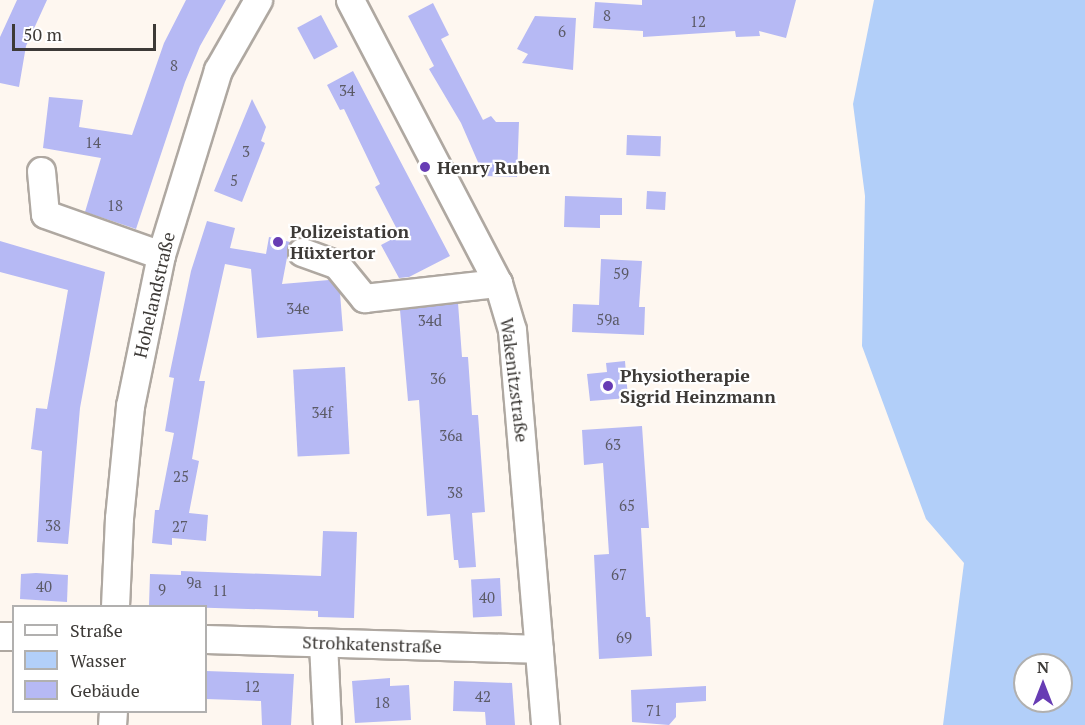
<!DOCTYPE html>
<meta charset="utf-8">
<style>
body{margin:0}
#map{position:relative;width:1085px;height:725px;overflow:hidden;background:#fef7f0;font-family:"PT Serif",serif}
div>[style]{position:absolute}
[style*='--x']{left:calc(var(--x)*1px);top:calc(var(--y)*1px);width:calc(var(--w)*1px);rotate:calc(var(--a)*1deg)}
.water>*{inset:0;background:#b2cff9}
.building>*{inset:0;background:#b6b9f4;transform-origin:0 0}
.roads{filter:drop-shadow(2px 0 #afa8a1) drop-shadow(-2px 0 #afa8a1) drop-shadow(0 2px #afa8a1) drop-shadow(0 -2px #afa8a1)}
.minor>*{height:27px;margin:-13.5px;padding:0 13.5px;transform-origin:13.5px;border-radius:13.5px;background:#fff}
.dots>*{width:16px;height:16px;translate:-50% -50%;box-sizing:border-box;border:3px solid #fff;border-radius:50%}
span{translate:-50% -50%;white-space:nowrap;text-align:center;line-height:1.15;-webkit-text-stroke:4.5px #fff;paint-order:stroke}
.number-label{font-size:15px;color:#5b5a66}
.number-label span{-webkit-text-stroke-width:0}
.poi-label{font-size:18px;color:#3d3a37;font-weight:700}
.left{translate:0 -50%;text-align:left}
.street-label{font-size:18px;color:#3d3a37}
.legend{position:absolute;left:12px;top:605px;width:195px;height:108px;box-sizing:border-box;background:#fff;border:2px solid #b1b0af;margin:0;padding:8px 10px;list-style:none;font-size:18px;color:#3d3a37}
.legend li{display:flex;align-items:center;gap:12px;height:30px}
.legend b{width:30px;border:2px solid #b1b0af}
.north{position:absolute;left:1013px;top:653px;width:60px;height:60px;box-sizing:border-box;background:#fff;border:2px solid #b1b0af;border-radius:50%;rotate:0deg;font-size:16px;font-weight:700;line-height:24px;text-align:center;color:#3d3a37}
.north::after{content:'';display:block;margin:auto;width:21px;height:27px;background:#673cb4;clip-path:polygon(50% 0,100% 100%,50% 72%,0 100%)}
.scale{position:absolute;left:12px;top:24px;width:144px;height:27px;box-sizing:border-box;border:3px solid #3d3a37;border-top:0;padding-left:8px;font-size:18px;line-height:21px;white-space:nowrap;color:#3d3a37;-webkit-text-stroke:4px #fff;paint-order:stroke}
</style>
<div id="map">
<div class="water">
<div style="clip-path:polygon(evenodd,874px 0,1085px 0,1085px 725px,943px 725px,964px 563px,926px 519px,862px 346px,865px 196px,853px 104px,874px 0,1025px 665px,1061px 665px,1061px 701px,1025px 701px,1025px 665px)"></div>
</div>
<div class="building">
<div style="clip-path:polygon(17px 0,47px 0,26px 46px,19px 87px,0 83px,0 37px)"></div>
<div style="clip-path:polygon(186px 0,226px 0,200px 46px,185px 82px,136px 229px,85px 212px,101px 158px,43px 148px,49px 97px,83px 100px,79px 127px,132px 135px,164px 43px)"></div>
<div style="clip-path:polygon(642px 0,796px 0,786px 38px,759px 31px,760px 36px,736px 37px,735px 31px,643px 37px,643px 31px,593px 28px,595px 2px,642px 5px)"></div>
<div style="clip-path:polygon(433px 3px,449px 35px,441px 39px,483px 120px,491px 116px,496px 122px,519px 122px,517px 177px,484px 176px,461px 123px,429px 69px,434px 66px,408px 16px)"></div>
<div style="left:321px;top:15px;width:36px;height:27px;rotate:62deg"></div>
<div style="clip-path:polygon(535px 16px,576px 18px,573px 70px,522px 63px,528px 54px,517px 49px)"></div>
<div style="clip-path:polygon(353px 71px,450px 256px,409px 277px,399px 278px,381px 245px,400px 235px,375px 187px,380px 184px,344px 109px,340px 110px,327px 85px)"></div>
<div style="clip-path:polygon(252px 99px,266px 127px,261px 141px,265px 143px,242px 202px,214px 191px)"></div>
<div style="left:627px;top:135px;width:34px;height:20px;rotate:2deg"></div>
<div style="left:647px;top:191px;width:19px;height:18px;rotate:3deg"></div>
<div style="clip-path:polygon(565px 196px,622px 198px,622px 215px,600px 215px,600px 228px,564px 227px)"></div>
<div style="clip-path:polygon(207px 221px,235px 228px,230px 248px,266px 254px,269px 237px,290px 242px,282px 284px,329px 280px,340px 293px,343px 331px,257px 338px,251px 269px,225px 264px,199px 381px,205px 381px,192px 459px,199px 461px,189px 513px,208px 515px,206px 541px,172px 538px,172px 545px,152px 543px,155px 510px,159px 510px,174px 433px,165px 431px,174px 378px,169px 377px,191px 271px)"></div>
<div style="clip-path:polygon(0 241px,105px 272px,80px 408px,68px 544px,37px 542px,42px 451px,31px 449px,36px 408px,47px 409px,68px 290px,0 272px)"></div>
<div style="clip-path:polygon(601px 259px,642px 261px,639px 307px,645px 307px,644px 335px,572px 332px,573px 304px,599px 305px)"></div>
<div style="clip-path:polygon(458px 303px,462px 357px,468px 357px,472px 415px,478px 415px,485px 512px,472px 513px,476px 567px,459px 568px,458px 560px,454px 560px,450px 514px,427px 516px,419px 400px,408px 401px,400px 310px)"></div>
<div style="clip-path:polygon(625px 361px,628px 398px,590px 401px,587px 374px,607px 372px,606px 363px)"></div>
<div style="left:345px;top:367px;width:87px;height:52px;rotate:87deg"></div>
<div style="clip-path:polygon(642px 426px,649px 528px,641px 528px,646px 617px,650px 617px,652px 656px,599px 659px,594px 555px,609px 554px,603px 463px,584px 465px,582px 430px)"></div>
<div style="clip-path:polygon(323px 531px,357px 532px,354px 618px,318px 617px,318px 611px,149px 606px,150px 574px,181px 575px,181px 571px,321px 576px)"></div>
<div style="clip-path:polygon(36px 573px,68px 575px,67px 602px,20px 599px,21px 574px)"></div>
<div style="left:500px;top:578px;width:38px;height:29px;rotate:87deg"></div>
<div style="clip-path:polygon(206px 671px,294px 674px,291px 725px,262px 725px,261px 701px,206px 699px)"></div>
<div style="clip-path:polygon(390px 678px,390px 686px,409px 685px,411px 720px,355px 723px,352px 681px)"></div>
<div style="clip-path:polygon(454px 681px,512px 683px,515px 725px,486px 725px,485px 712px,453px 711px)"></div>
<div style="clip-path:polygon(706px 686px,706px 701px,676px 703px,676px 717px,669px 725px,632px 722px,631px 690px)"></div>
</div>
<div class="roads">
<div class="minor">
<div style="--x:350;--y:0;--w:319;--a:62.4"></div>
<div style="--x:498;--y:283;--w:49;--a:73.4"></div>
<div style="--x:512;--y:330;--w:396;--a:85.2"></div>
<div style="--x:41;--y:171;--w:43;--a:84.7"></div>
<div style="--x:45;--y:214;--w:123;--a:19.5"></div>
<div style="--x:302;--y:252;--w:37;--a:20"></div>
<div style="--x:337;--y:265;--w:43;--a:50.7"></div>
<div style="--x:364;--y:298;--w:135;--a:-6.4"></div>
<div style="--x:115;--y:606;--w:88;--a:-87.4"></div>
<div style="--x:119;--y:518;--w:113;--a:-84.4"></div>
<div style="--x:130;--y:406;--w:154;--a:-78.4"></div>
<div style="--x:161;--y:255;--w:194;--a:-72.9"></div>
<div style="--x:218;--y:70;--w:81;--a:-60.3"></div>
<div style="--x:0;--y:636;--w:14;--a:0"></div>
<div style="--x:206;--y:639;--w:333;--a:1.7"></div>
<div style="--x:323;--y:643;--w:82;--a:87.2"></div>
<div style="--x:112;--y:725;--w:13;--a:-86"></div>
</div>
</div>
<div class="dots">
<div style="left:425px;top:167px;background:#673cb4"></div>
<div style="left:278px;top:242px;background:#673cb4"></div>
<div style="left:608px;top:386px;background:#673cb4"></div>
</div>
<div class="number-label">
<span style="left:607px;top:16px">8</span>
<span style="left:698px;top:22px">12</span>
<span style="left:562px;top:32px">6</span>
<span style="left:174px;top:66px">8</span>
<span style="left:347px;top:91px">34</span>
<span style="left:93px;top:143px">14</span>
<span style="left:246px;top:152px">3</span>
<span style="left:234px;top:181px">5</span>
<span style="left:115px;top:206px">18</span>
<span style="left:621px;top:274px">59</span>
<span style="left:298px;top:309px">34e</span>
<span style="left:608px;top:320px">59a</span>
<span style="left:430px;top:321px">34d</span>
<span style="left:438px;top:379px">36</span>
<span style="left:322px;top:413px">34f</span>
<span style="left:451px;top:436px">36a</span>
<span style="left:613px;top:445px">63</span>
<span style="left:181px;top:477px">25</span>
<span style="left:455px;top:493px">38</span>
<span style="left:627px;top:506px">65</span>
<span style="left:53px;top:526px">38</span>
<span style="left:180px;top:527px">27</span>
<span style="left:619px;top:575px">67</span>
<span style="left:194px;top:583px">9a</span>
<span style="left:44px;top:587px">40</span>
<span style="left:162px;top:590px">9</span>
<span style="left:220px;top:591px">11</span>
<span style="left:487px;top:598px">40</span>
<span style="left:624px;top:638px">69</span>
<span style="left:252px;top:687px">12</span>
<span style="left:483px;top:697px">42</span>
<span style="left:382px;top:703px">18</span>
<span style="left:654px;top:711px">71</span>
</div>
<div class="poi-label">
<span class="left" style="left:437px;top:167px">Henry Ruben</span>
<span class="left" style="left:290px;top:242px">Polizeistation<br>Hüxtertor</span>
<span class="left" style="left:620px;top:386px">Physiotherapie<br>Sigrid Heinzmann</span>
</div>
<div class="street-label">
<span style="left:154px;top:295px;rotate:-77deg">Hohelandstraße</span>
<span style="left:515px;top:380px;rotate:83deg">Wakenitzstraße</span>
<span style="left:372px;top:644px;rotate:2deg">Strohkatenstraße</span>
</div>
<ul class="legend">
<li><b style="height:8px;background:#fff"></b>Straße</li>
<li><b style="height:16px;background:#b2cff9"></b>Wasser</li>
<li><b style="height:16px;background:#b6b9f4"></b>Gebäude</li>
</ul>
<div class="north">N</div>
<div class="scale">50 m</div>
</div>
